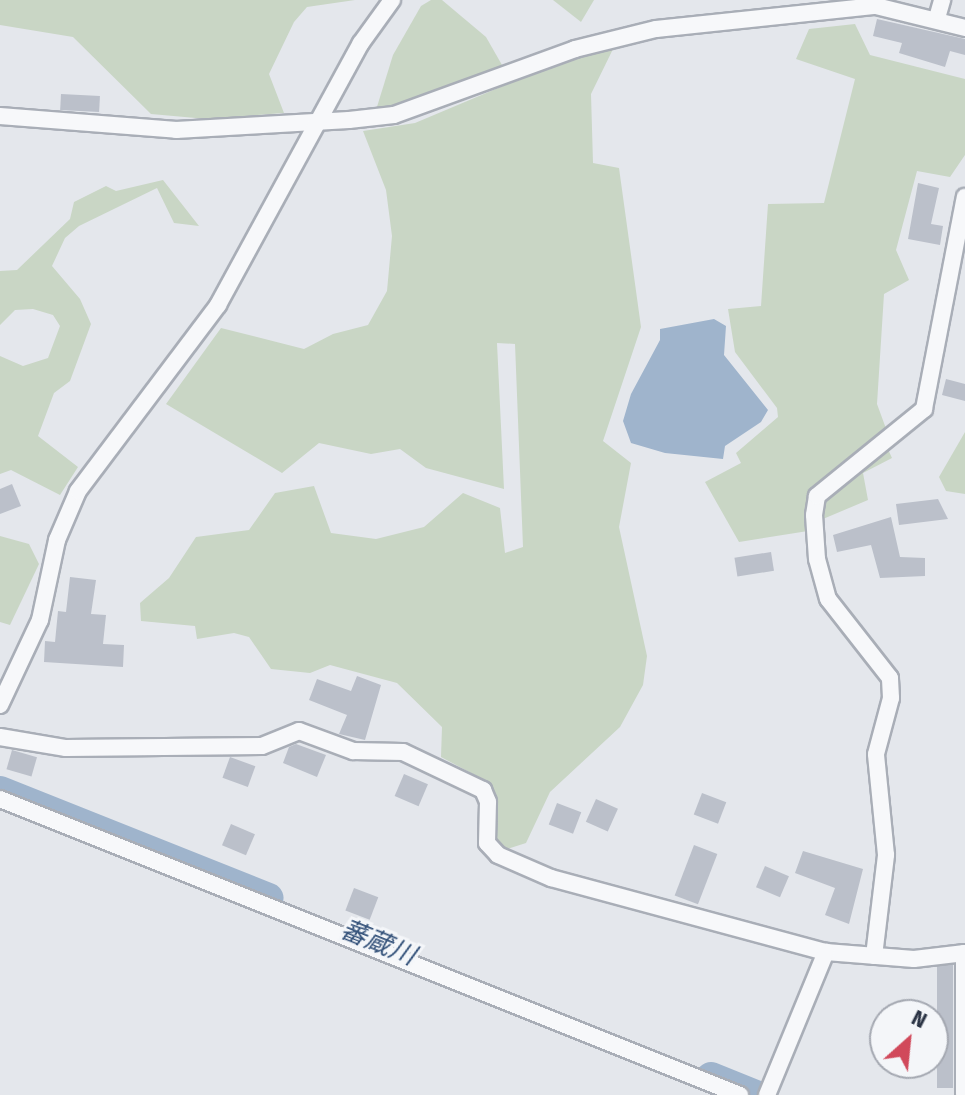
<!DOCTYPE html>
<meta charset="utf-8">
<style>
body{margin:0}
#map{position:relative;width:965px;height:1095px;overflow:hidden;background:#e4e7ec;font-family:"Fira Sans Condensed","Noto Sans JP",sans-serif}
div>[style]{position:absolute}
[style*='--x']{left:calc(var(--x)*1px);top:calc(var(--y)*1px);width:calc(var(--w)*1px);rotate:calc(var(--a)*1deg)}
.green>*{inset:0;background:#c9d6c5}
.water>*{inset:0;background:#9fb4cc}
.river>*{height:30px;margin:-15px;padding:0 15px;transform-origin:15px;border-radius:15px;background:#9fb4cc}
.building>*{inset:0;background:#bbc0ca;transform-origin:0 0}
.roads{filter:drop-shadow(2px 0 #a9aeb7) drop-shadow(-2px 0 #a9aeb7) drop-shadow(0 2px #a9aeb7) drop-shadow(0 -2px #a9aeb7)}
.street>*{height:16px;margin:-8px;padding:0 8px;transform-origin:8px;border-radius:8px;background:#f7f8fa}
span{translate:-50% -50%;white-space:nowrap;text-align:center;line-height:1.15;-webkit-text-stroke:6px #f4f6f9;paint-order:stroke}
.water-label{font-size:26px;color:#34527a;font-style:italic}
.north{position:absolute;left:869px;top:999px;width:80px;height:80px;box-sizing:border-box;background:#f4f6f9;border:2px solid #a4a8b1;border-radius:50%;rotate:27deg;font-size:22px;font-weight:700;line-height:32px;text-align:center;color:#2b3445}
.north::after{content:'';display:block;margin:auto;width:28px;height:36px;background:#d1495b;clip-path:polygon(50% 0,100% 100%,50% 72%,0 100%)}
</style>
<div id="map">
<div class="green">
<div style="clip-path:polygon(0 0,355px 0,307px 7px,294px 22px,269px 74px,284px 113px,207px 119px,151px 114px,73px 37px,0 25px)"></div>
<div style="clip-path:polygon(431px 0,442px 0,486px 37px,506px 72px,416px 104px,376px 110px,393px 55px,421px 6px)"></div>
<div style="clip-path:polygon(553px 0,594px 0,581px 22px)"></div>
<div style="clip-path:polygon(855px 24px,870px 55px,965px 79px,965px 155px,950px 177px,917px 171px,896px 250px,909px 280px,884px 294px,877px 404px,888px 434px,812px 494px,808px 531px,739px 542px,705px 482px,741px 463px,736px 453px,778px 417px,777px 408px,735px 352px,728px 309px,761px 306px,768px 204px,824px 203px,855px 79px,796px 59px,809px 29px)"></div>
<div style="clip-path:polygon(614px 47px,591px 94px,593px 163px,619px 168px,641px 327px,603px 441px,631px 463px,619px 527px,647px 656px,643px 685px,620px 727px,550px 792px,526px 843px,501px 851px,493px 830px,496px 800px,488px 782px,441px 757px,442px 727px,397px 683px,330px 665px,310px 673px,271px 669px,249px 637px,234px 633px,197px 639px,195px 626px,141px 621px,140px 603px,169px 578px,196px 537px,249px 530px,275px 493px,314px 486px,331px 533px,376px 539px,424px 527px,463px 493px,500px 508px,505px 553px,523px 547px,515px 344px,497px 343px,504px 489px,426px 468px,400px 449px,371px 454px,319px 443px,282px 473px,166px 404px,221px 328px,304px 349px,333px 334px,368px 325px,387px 291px,392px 236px,386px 190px,363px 131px,415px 123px,584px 52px)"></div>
<div style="clip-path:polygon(163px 180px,199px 226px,174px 223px,157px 188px,79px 226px,65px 238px,52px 266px,80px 299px,91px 324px,70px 381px,54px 393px,38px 436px,78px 467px,60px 495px,11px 470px,0 474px,0 356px,23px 366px,48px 358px,60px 326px,53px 315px,33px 309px,15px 310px,0 325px,0 271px,17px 270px,70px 219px,74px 202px,106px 186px,116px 191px)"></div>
<div style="clip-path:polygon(965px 432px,965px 494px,946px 491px,939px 477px)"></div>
<div style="clip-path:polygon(886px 445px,892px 458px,863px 473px,868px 500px,823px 519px,821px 497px)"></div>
<div style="clip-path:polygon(0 536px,29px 544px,39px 564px,10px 625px,0 622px)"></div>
</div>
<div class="water">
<div style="clip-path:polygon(714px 319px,726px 326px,724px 355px,768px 410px,761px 422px,725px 446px,723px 459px,665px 453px,631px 443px,623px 421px,631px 394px,660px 340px,660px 329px)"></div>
</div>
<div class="river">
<div style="--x:0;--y:791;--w:289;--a:21.7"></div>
<div style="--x:711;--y:1077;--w:48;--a:21.8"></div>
</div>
<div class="building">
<div style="clip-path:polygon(877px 19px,965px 39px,965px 55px,950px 51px,945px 67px,899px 53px,902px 43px,873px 36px)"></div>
<div style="left:61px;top:94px;width:39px;height:16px;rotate:3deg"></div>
<div style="clip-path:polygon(918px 183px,939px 188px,931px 224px,943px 226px,940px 245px,908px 239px)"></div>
<div style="clip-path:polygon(946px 379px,965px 384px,965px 401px,942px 395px)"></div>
<div style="clip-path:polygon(12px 484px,21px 506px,0 514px,0 489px)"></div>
<div style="clip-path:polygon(938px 499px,948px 519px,899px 525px,896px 504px)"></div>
<div style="clip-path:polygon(891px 517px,900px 557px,925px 558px,925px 576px,880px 578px,871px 545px,837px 552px,833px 535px)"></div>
<div style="left:771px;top:552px;width:19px;height:37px;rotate:81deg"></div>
<div style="clip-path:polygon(70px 577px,96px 580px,91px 614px,106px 615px,103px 644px,124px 645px,123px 667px,44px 662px,45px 641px,55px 642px,58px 611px,66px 612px)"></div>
<div style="clip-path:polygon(357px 676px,381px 685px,365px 740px,339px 734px,347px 715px,309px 700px,317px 679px,351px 691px)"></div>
<div style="clip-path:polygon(296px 744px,326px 755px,317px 777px,283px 763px,289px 747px)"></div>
<div style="left:12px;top:750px;width:26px;height:20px;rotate:16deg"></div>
<div style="left:230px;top:757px;width:27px;height:22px;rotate:20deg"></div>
<div style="left:404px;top:774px;width:26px;height:24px;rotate:23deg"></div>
<div style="left:702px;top:793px;width:26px;height:23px;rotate:21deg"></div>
<div style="left:596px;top:799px;width:24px;height:25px;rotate:24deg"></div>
<div style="left:557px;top:803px;width:26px;height:23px;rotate:21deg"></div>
<div style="left:231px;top:824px;width:26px;height:23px;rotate:23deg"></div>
<div style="left:694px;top:845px;width:25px;height:54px;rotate:21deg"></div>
<div style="clip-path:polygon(803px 851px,863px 869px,849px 924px,825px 915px,835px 888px,795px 873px)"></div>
<div style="left:765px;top:866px;width:26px;height:23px;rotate:23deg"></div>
<div style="left:354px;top:888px;width:26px;height:24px;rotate:21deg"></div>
<div style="left:953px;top:965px;width:123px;height:16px;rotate:90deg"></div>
</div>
<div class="roads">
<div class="street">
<div style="--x:937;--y:18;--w:19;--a:-74"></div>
<div style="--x:0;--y:116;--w:177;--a:4.5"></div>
<div style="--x:176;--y:130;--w:173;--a:-3.3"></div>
<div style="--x:349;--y:120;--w:45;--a:-6.3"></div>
<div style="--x:394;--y:115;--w:193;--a:-20"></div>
<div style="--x:575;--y:49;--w:83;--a:-13.9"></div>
<div style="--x:656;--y:29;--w:221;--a:-6"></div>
<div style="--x:876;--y:6;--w:92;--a:13.9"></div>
<div style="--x:0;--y:705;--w:94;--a:-64.8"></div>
<div style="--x:40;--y:620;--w:82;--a:-78"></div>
<div style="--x:57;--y:540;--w:53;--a:-66.8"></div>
<div style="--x:78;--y:491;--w:233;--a:-53"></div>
<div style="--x:218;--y:305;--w:298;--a:-61.4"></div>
<div style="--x:361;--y:43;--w:53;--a:-54.2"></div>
<div style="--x:0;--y:737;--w:67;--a:9.5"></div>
<div style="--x:66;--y:748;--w:196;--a:-0.6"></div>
<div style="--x:262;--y:746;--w:40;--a:-22"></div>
<div style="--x:299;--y:731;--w:58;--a:20.3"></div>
<div style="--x:353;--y:751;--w:50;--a:1.1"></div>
<div style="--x:403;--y:752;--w:89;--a:25.4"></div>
<div style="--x:483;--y:790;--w:13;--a:67"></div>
<div style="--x:488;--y:802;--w:41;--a:91.4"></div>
<div style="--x:487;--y:843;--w:16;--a:47"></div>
<div style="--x:498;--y:855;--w:58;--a:23.5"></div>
<div style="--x:551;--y:878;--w:285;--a:15.1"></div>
<div style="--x:826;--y:952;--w:88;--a:4.5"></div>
<div style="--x:914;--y:959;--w:51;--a:-6.7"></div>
<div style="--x:0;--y:799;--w:797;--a:21.8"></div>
<div style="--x:874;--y:956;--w:102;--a:-83.2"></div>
<div style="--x:886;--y:855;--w:101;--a:-95.7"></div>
<div style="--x:876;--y:754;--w:58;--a:-75"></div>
<div style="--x:891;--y:698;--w:20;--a:-93"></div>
<div style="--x:890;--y:678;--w:100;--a:-128.1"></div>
<div style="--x:828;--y:599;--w:41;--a:-105.4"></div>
<div style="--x:817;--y:559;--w:44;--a:-93.9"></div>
<div style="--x:814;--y:515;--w:19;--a:-81"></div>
<div style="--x:817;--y:496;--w:138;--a:-39.1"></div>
<div style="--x:924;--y:409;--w:216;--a:-79.1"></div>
<div style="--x:964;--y:1094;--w:141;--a:-90"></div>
<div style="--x:767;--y:1095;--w:155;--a:-67.6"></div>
</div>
</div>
<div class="water-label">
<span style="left:378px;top:943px;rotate:22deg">蕃蔵川</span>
</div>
<div class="north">N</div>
</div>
